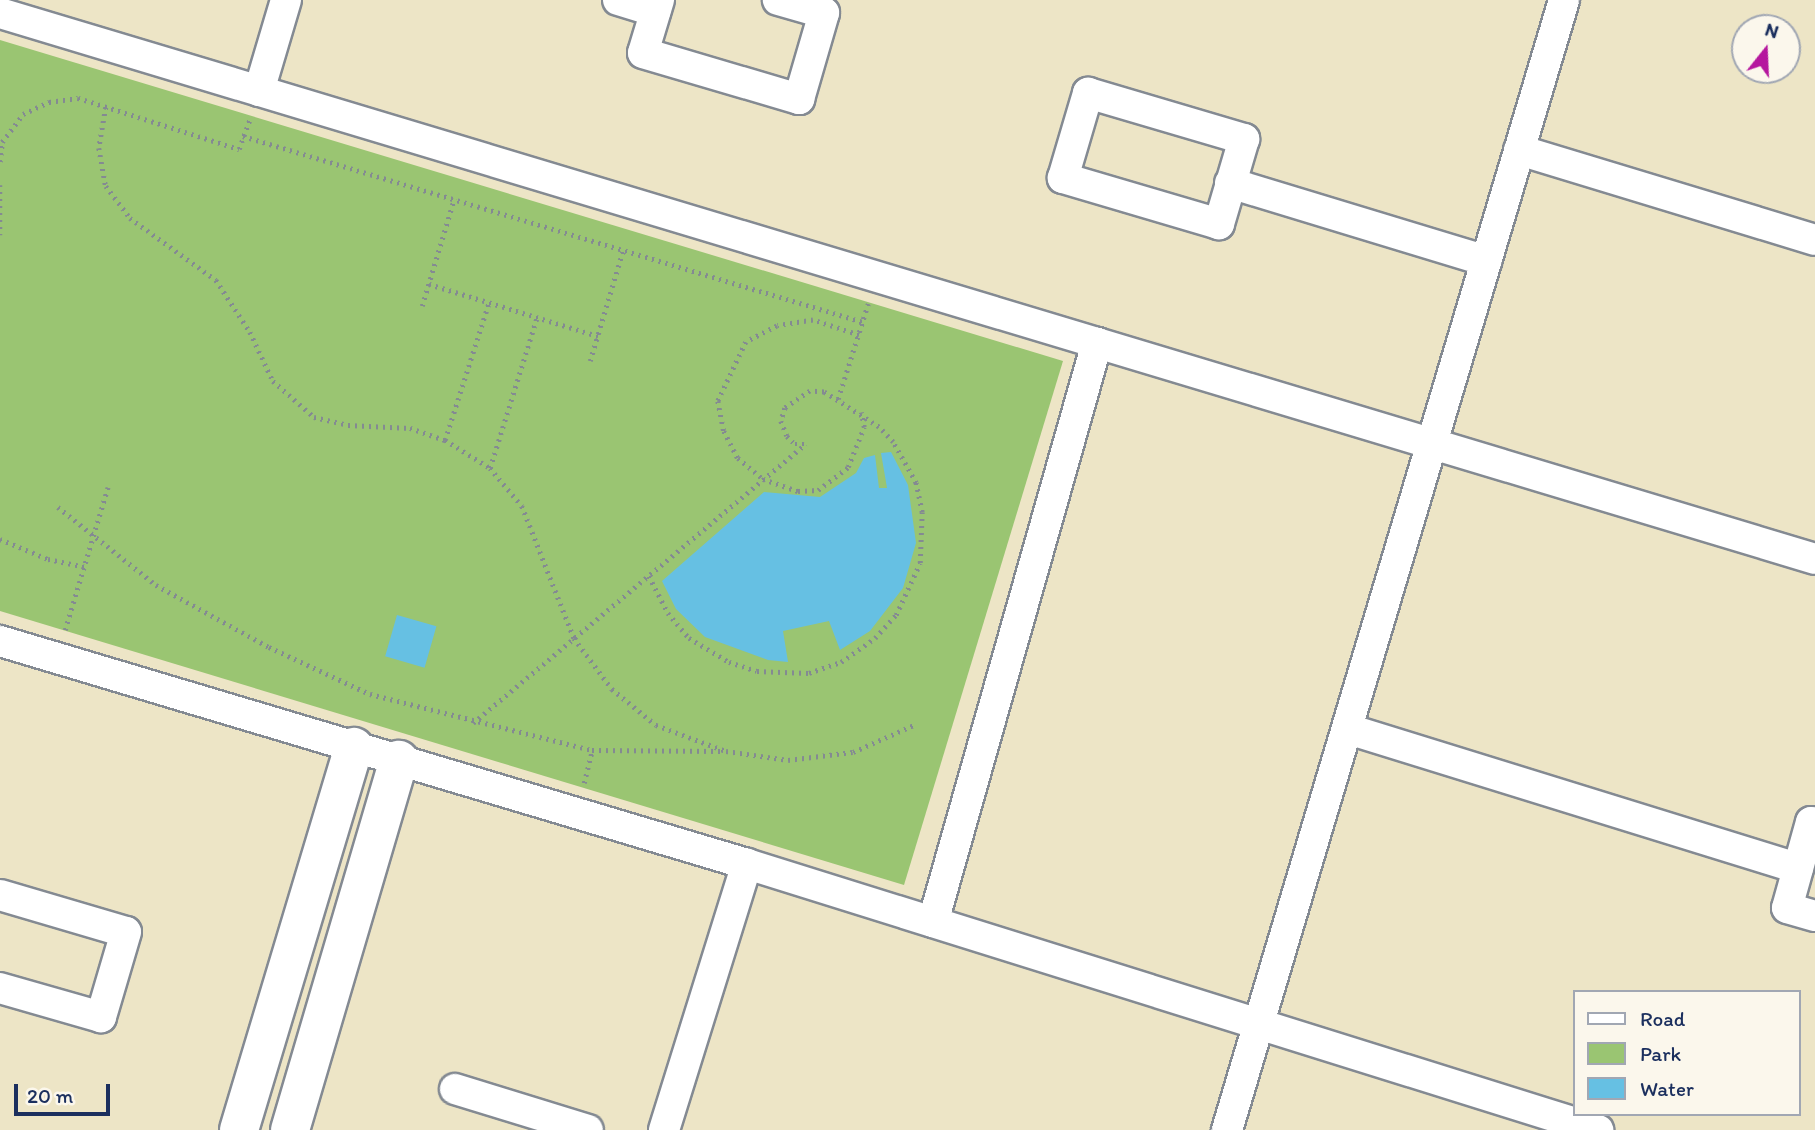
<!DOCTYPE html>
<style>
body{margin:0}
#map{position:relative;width:1815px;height:1130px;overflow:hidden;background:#ede5c6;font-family:Itim,sans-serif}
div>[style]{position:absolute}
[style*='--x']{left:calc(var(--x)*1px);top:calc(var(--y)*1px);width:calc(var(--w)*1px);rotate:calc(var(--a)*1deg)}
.green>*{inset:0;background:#9ac572}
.water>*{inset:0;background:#66c0e3;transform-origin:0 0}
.path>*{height:4.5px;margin-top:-2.25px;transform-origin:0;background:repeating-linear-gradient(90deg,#848a92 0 2px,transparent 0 7px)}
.roads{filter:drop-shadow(2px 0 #848a92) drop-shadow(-2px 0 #848a92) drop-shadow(0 2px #848a92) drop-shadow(0 -2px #848a92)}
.minor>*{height:30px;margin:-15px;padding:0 15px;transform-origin:15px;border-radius:15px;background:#fff}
.tertiary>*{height:38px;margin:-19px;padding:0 19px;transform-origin:19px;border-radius:19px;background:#fff}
span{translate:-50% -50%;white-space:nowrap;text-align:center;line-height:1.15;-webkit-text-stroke:5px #fbf7ec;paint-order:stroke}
.legend{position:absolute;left:1573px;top:990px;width:228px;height:126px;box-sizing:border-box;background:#fbf7ec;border:2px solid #a1a7b3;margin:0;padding:9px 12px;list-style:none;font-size:21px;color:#1b2f5e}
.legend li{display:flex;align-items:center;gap:14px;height:35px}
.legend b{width:35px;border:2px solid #a1a7b3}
.north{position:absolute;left:1731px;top:14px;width:70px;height:70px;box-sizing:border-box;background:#fbf7ec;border:2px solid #a1a7b3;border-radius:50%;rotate:18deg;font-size:19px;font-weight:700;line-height:28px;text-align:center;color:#1b2f5e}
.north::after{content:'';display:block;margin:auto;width:24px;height:32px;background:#b5179e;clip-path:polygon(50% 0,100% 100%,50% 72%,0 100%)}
.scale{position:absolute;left:14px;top:1084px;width:96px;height:32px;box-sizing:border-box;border:4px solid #1b2f5e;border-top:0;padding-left:9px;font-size:21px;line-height:24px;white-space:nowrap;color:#1b2f5e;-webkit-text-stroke:5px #fbf7ec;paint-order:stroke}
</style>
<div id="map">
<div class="green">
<div style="clip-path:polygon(0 40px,1063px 361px,904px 885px,0 611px)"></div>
</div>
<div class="water">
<div style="clip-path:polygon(891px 452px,908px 485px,916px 543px,903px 588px,870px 631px,840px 650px,829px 621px,783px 631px,788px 662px,768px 660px,705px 637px,676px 609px,662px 581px,764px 492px,820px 497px,856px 473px,864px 458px,875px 455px,879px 488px,887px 488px,881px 453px)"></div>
<div style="left:397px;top:615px;width:41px;height:43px;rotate:16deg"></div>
</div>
<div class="path">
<div style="--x:106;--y:107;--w:42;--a:99.7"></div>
<div style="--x:99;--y:148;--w:39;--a:80"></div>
<div style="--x:106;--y:186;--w:40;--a:53"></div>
<div style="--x:130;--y:218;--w:106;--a:35.8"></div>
<div style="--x:216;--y:280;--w:62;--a:56.8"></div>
<div style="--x:250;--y:332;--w:54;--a:64.9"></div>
<div style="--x:273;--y:381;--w:55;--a:41.3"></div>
<div style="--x:314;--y:417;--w:35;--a:13"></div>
<div style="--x:348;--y:425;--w:62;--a:2.8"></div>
<div style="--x:410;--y:428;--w:37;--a:19"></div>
<div style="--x:445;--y:440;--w:53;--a:31.9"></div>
<div style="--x:490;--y:468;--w:50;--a:49.9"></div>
<div style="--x:522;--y:506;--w:142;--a:68.5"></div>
<div style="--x:574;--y:638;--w:64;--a:53.3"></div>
<div style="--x:612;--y:689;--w:57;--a:39.3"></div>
<div style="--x:656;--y:725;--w:75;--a:20.4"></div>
<div style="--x:726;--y:751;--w:63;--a:8.3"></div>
<div style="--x:788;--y:760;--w:65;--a:-7"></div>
<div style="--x:853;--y:752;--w:69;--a:-24"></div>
<div style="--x:243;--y:136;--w:647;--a:16.7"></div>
<div style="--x:0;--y:162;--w:20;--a:-84"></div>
<div style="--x:2;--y:142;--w:35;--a:-53"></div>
<div style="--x:23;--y:114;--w:29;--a:-25"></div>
<div style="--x:49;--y:102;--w:29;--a:-8"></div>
<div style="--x:78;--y:98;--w:169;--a:17.6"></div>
<div style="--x:239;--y:149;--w:33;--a:-70"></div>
<div style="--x:0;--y:185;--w:50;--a:90"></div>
<div style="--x:429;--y:284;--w:177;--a:17.1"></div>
<div style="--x:422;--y:306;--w:112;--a:-73.3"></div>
<div style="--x:859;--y:335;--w:48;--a:-161.9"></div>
<div style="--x:813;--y:320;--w:36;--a:171"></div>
<div style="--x:777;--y:326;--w:35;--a:153"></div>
<div style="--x:746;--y:342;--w:65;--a:115.4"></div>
<div style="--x:718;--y:401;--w:31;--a:79"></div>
<div style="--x:724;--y:431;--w:30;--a:63"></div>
<div style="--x:738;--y:458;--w:33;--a:40"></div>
<div style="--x:763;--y:479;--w:37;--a:19"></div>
<div style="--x:798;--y:491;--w:20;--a:-3"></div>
<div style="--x:818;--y:490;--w:38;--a:-37"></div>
<div style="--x:848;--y:467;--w:43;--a:-68.2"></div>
<div style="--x:864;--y:427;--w:15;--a:-101"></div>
<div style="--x:590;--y:361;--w:116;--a:-73.4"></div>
<div style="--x:838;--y:399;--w:100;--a:-72.5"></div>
<div style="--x:445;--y:440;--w:145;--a:-72.3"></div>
<div style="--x:490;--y:468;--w:158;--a:-72.7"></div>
<div style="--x:58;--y:507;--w:125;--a:38.5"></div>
<div style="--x:156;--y:585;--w:129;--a:28.8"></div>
<div style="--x:269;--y:647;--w:111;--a:25"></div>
<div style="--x:370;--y:694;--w:229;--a:14.2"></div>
<div style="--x:592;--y:750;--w:129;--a:0.4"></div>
<div style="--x:0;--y:539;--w:52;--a:22.6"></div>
<div style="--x:48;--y:559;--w:38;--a:12"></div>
<div style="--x:649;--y:576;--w:42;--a:62.8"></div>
<div style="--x:668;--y:613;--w:33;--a:50"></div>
<div style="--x:689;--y:638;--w:47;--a:31"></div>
<div style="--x:729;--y:662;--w:29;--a:18"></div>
<div style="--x:757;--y:671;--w:52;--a:2.2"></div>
<div style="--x:809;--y:673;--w:34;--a:-19"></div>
<div style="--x:841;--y:662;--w:42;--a:-35.2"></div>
<div style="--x:875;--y:638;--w:31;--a:-48"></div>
<div style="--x:896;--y:615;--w:57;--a:-65.2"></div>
<div style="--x:920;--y:563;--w:51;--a:-87.8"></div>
<div style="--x:922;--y:512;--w:30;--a:-102"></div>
<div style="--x:916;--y:483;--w:47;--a:-119.3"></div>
<div style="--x:893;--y:442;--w:21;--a:-133"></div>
<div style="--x:879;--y:427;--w:65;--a:-147.5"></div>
<div style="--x:824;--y:392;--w:14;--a:-176"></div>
<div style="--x:810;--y:391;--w:30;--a:146"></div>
<div style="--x:785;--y:408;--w:14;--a:107"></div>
<div style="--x:781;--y:421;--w:16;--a:68"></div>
<div style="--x:787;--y:436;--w:11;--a:45"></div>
<div style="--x:795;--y:444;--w:11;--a:0"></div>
<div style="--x:65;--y:630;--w:149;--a:-73.3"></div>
<div style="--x:473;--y:723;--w:434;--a:-40"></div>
<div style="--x:584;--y:783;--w:34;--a:-76"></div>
</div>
<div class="roads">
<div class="minor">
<div style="--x:618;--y:0;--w:39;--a:17"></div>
<div style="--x:659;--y:0;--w:55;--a:106.8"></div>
<div style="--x:643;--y:53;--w:163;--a:16.4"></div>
<div style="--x:799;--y:99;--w:90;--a:-73.8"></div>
<div style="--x:824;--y:13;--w:48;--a:-164.2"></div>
<div style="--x:0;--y:13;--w:1895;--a:16.74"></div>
<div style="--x:259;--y:91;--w:95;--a:-73.5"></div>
<div style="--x:1088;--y:93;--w:163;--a:16.4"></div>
<div style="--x:1244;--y:139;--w:89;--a:106.4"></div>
<div style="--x:1219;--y:224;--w:163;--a:-163.6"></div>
<div style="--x:1063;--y:178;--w:89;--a:-73.6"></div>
<div style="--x:1519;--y:150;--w:309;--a:16.9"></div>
<div style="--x:1230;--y:183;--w:268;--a:16.9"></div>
<div style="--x:0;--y:641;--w:780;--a:16.62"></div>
<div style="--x:747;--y:864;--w:892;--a:17.36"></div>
<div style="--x:1348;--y:729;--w:471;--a:17.2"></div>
<div style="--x:1815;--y:823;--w:4;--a:-166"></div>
<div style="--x:1811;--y:822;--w:89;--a:105.6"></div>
<div style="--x:1787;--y:908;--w:29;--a:16"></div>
<div style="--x:0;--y:895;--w:131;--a:16.4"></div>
<div style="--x:126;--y:932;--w:89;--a:106.4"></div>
<div style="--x:101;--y:1017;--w:105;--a:-164"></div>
<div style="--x:933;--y:922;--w:602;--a:-74.19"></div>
<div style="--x:455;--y:1089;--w:139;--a:17.1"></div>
<div style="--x:664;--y:1130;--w:279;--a:-72.7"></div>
<div style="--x:1227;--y:1130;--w:1179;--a:-73.39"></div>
</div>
<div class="tertiary">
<div style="--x:239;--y:1130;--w:400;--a:-73.3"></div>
<div style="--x:290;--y:1130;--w:386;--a:-73.6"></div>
</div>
</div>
<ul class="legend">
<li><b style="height:9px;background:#fff"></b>Road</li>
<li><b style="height:19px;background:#9ac572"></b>Park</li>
<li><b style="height:19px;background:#66c0e3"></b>Water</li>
</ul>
<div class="north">N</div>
<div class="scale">20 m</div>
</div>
